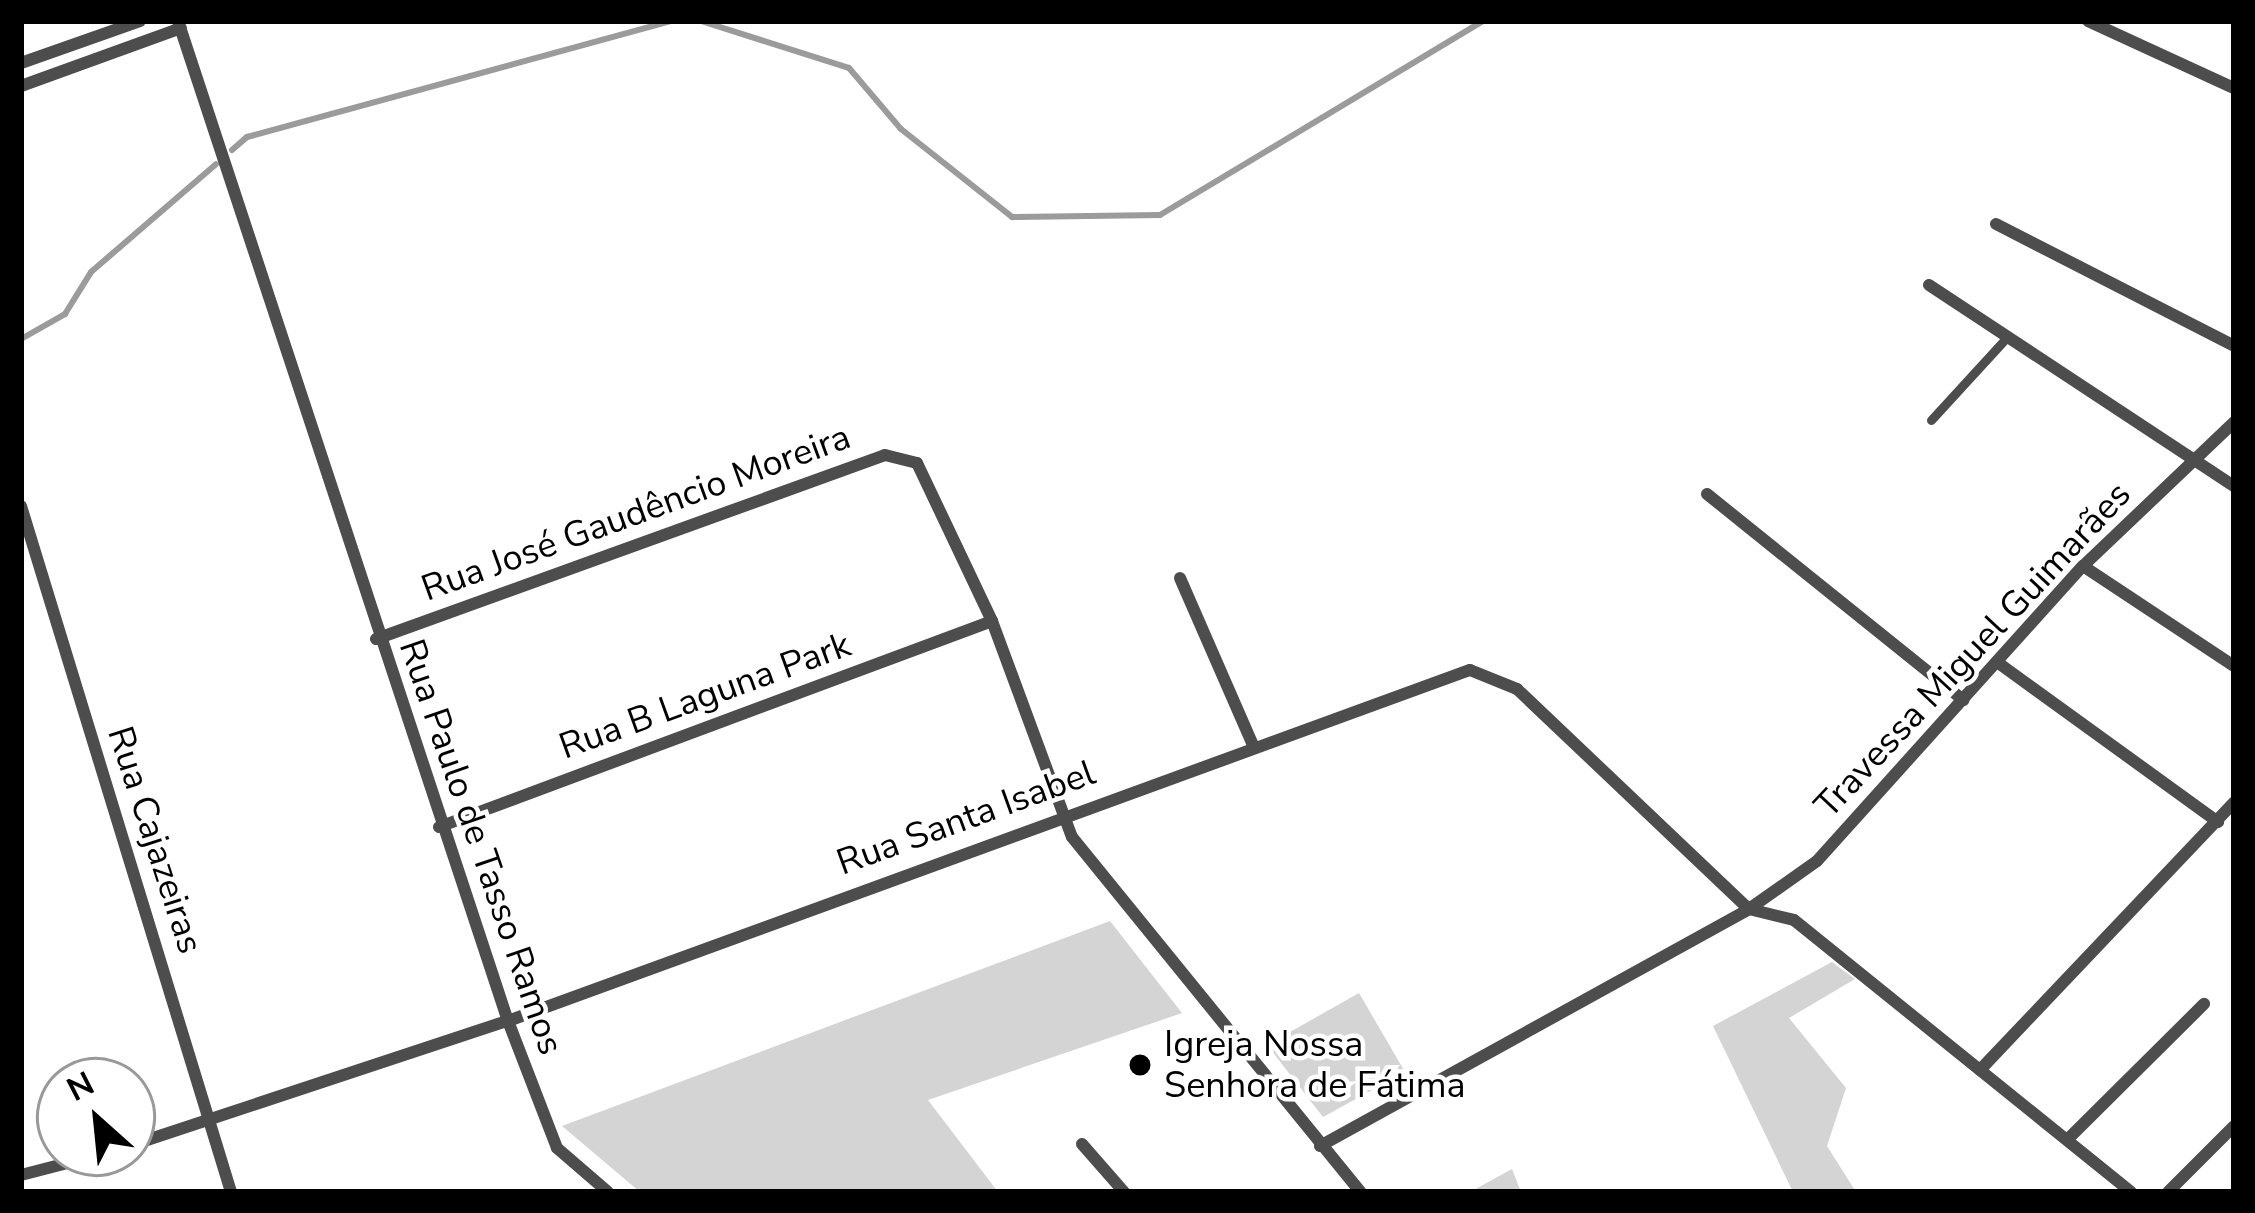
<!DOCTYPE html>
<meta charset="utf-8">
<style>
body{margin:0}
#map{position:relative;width:2255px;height:1213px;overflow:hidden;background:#fff;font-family:"Nunito Sans",sans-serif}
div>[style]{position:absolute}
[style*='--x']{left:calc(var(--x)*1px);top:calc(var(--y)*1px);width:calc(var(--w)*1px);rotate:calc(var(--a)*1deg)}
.green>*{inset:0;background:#d4d4d4}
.stream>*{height:6px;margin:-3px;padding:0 3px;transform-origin:3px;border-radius:3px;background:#9b9b9b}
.lane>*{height:9px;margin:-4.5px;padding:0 4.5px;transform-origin:4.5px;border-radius:4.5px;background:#4d4d4d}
.street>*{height:12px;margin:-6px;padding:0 6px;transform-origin:6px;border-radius:6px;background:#4d4d4d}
.dots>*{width:33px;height:33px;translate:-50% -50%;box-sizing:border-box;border:6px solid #fff;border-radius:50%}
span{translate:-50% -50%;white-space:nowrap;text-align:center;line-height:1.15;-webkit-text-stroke:9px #fff;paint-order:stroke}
.street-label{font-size:36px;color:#000}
.poi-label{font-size:36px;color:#000}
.left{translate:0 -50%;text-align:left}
.frame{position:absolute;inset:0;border:24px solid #000;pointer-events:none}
.north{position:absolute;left:36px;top:1057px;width:120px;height:120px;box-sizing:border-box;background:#fff;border:3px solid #999;border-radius:50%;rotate:333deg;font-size:33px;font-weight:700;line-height:48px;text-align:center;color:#000}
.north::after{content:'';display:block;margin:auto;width:42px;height:54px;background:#000;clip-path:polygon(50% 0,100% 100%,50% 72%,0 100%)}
</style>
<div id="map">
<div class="green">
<div style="clip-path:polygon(1110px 921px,1182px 1013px,928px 1100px,998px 1192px,640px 1192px,562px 1126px)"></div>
<div style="clip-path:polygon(1832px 962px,1855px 979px,1789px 1018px,1846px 1088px,1827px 1146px,1856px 1192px,1793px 1192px,1713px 1026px)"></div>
<div style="clip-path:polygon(1359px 993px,1405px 1072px,1323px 1117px,1267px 1045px)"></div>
<div style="clip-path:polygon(1512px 1169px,1521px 1192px,1470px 1192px)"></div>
</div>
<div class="stream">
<div style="--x:701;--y:21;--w:155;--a:17.6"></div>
<div style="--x:849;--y:68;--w:80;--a:49.6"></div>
<div style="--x:901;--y:129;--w:142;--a:38.4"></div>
<div style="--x:1012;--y:217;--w:148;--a:-0.8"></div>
<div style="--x:1160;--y:215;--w:377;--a:-31"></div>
<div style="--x:232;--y:150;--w:20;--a:-41"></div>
<div style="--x:247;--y:137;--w:441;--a:-15.3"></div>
<div style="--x:21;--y:339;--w:51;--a:-29.6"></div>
<div style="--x:65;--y:314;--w:49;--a:-58.2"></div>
<div style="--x:91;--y:272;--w:165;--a:-40.8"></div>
</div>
<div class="lane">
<div style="--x:1931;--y:420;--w:113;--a:-47.5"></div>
</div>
<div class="street">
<div style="--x:178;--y:21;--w:1053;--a:71.74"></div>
<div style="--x:508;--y:1021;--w:136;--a:68.9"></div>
<div style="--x:557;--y:1148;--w:67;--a:40.8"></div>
<div style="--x:2088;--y:21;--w:161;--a:24.7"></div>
<div style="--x:21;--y:63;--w:126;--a:-19.4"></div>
<div style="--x:21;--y:86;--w:170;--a:-19.9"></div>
<div style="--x:1996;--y:224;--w:267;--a:27.1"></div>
<div style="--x:1929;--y:285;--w:365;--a:33.4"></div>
<div style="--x:1707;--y:494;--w:329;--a:38.8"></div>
<div style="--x:21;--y:506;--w:717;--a:72.98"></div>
<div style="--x:2083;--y:566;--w:181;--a:33.5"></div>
<div style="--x:1180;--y:578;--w:182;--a:66.4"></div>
<div style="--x:376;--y:639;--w:541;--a:-19.87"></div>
<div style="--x:885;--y:455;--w:33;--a:14"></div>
<div style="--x:917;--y:463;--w:175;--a:64.6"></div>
<div style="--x:992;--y:621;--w:230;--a:69.7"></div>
<div style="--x:1072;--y:837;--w:457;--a:50.9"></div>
<div style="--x:1997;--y:662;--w:273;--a:35.9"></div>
<div style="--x:439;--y:827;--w:590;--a:-20.43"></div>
<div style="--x:1749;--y:909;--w:46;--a:13.7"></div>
<div style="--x:1794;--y:920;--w:433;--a:38.9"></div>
<div style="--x:1980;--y:1070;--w:369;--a:-46.5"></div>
<div style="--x:2070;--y:1137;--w:189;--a:-44.8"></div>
<div style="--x:1082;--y:1144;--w:64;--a:48.8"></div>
<div style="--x:132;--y:1145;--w:396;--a:-18.3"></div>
<div style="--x:508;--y:1021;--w:1024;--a:-20.05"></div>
<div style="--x:1470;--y:670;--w:51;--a:22"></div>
<div style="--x:1517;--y:689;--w:320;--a:43.5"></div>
<div style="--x:1320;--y:1146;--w:490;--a:-28.9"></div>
<div style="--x:1749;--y:909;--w:83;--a:-35.2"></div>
<div style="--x:1817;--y:861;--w:397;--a:-48"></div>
<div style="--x:2083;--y:566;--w:209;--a:-43.6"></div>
<div style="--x:21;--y:1175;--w:88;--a:-14.5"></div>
<div style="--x:2168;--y:1192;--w:93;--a:-45"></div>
</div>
<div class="dots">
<div style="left:1140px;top:1065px;background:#000"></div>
</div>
<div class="street-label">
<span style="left:636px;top:513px;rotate:-20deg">Rua José Gaudêncio Moreira</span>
<span style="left:1973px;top:650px;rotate:-47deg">Travessa Miguel Guimarães</span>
<span style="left:705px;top:696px;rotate:-20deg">Rua B Laguna Park</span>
<span style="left:966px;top:818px;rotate:-20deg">Rua Santa Isabel</span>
<span style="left:155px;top:840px;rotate:72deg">Rua Cajazeiras</span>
<span style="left:481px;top:847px;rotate:71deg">Rua Paulo de Tasso Ramos</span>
</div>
<div class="poi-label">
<span class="left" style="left:1164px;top:1065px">Igreja Nossa<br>Senhora de Fátima</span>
</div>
<div class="frame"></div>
<div class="north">N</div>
</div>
